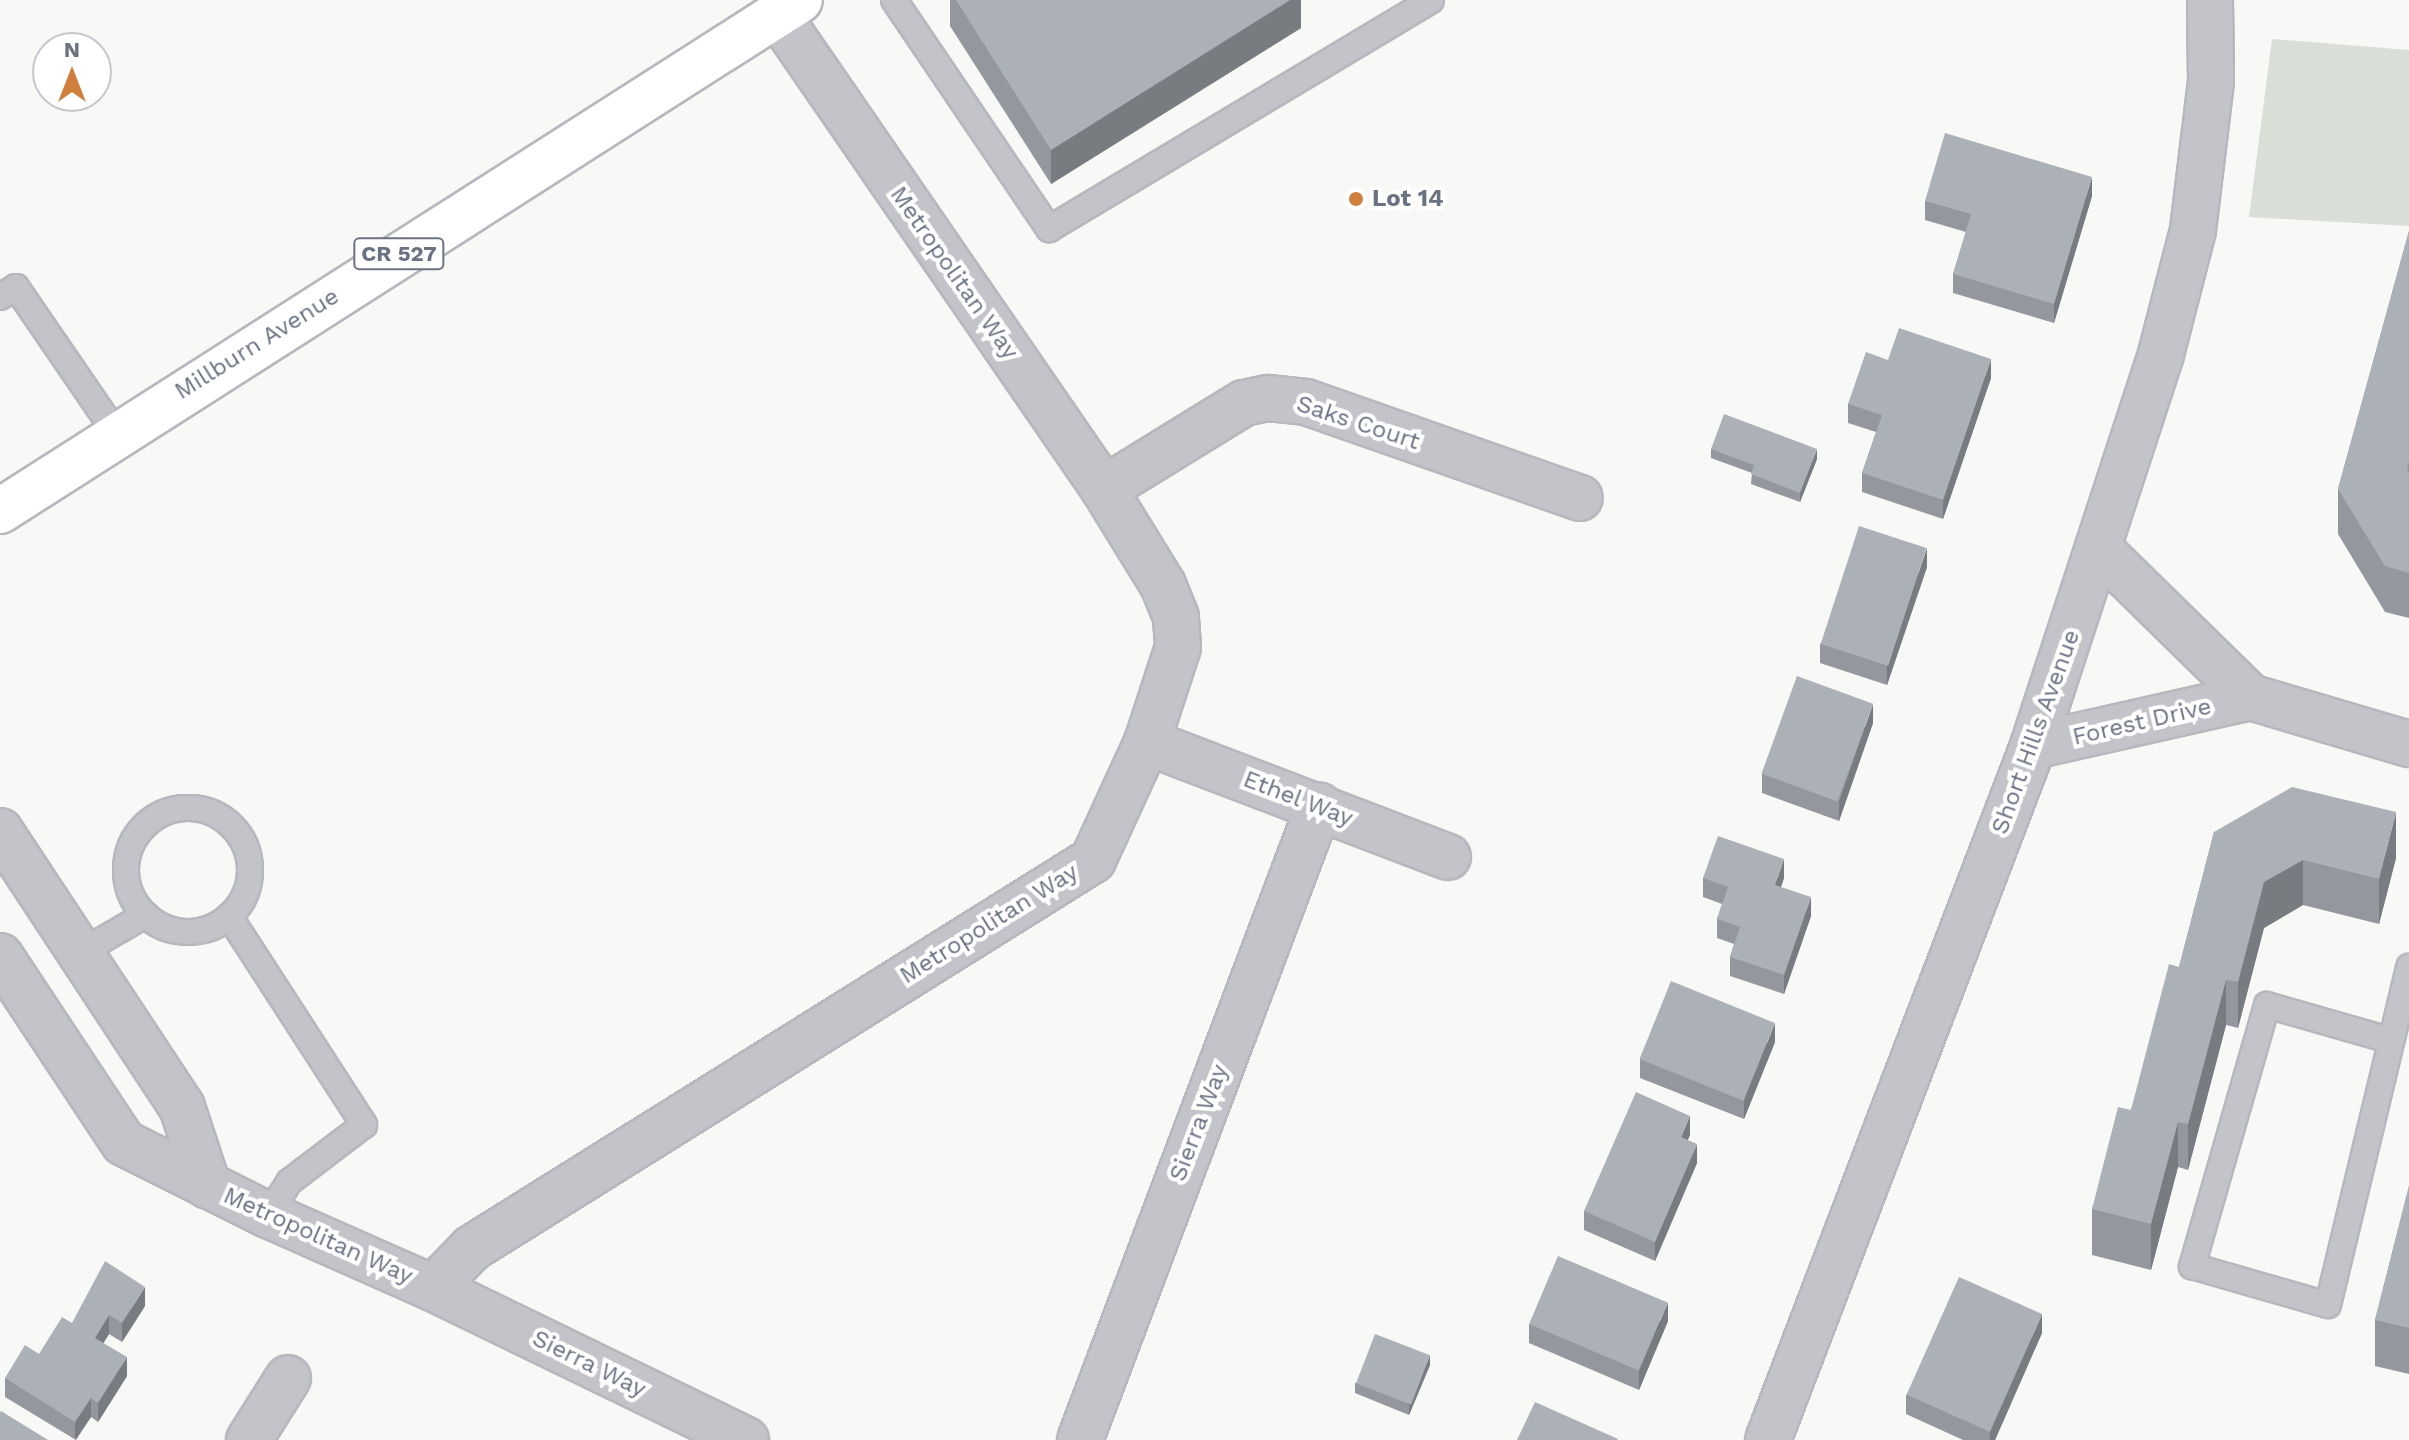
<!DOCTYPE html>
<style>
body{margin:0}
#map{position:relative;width:2409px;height:1440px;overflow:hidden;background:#f8f8f6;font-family:"Work Sans",sans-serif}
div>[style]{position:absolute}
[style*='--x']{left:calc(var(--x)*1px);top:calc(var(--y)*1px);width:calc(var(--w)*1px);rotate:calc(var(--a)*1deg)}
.green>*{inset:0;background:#d9ded7}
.roads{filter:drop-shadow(2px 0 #b6b8bd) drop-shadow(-2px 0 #b6b8bd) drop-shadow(0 2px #b6b8bd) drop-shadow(0 -2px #b6b8bd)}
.lane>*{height:24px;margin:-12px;padding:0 12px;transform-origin:12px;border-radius:12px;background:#c2c4c9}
.lane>.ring{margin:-12px;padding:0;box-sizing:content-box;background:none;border:24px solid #c2c4c9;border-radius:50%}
.street>*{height:44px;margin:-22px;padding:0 22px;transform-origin:22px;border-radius:22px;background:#c2c4c9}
.primary>*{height:44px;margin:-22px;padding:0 22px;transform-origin:22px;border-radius:22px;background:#fff}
.wall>*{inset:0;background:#94979d}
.shaded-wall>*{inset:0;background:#787b80}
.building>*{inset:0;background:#acb0b7;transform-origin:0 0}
.dots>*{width:22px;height:22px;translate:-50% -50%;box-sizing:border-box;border:4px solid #fff;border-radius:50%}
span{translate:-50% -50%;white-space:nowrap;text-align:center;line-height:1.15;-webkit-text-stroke:8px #fff;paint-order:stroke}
.shield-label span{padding:2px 6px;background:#fff;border:2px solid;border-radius:6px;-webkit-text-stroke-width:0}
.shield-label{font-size:22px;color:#6b7383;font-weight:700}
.poi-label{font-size:24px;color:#6b7383;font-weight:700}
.left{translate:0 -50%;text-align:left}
.street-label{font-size:24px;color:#6b7383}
.north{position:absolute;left:32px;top:32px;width:80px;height:80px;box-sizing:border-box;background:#fff;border:2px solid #c4c7cd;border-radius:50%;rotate:0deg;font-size:22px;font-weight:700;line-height:32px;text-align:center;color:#6b7383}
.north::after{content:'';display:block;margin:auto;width:28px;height:36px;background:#d07f3e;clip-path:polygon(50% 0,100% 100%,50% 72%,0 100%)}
</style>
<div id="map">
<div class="green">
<div style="clip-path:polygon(2272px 39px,2409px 50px,2409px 226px,2249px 217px)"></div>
</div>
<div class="roads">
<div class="lane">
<div style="--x:894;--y:0;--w:277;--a:55.9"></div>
<div style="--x:1049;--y:229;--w:445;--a:-30.9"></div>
<div style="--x:0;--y:297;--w:19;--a:-32"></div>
<div style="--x:16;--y:287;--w:177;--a:55.6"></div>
<div class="ring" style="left:126px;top:808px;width:100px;height:100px"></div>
<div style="--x:229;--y:916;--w:249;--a:57.1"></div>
<div style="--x:364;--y:1125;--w:94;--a:142.8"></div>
<div style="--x:289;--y:1182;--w:39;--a:122"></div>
<div style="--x:78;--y:954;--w:78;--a:-30.2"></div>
<div style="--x:2389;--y:1040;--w:127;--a:-164"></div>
<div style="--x:2267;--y:1005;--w:272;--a:106"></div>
<div style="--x:2192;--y:1266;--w:141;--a:16"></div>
<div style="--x:2328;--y:1305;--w:348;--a:-76.5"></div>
</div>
<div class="street">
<div style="--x:1104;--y:489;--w:164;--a:-31.6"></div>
<div style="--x:1244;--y:403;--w:25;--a:-12"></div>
<div style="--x:1268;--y:398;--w:38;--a:6"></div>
<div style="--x:1306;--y:402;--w:290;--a:19.3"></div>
<div style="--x:2100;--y:550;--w:210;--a:44.4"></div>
<div style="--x:2250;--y:697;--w:166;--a:16.5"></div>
<div style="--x:1147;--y:742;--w:322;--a:20.9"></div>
<div style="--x:2033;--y:746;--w:222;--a:-12.7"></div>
<div style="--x:0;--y:831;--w:331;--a:56.6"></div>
<div style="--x:182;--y:1107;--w:83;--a:71.8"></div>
<div style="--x:0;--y:956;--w:224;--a:56.5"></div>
<div style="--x:124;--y:1143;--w:161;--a:26.6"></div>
<div style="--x:268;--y:1215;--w:180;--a:23.9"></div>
<div style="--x:433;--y:1288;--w:56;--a:-45.7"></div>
<div style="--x:472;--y:1248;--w:732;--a:-32"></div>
<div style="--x:1093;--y:860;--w:130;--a:-65.4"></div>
<div style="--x:1147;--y:742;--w:100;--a:-71.9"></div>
<div style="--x:1178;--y:647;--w:30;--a:-94"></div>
<div style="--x:1176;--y:617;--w:35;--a:-112"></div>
<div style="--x:1163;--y:585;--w:113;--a:-121.6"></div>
<div style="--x:1104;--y:489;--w:577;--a:-124.54"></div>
<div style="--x:433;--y:1288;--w:348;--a:25.9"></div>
<div style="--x:249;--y:1440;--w:73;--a:-57.8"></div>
<div style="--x:1080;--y:1440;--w:678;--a:-69.34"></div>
<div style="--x:1768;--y:1440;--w:743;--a:-69.1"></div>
<div style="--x:2033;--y:746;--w:412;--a:-71.9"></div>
<div style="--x:2161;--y:354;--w:128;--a:-75.5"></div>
<div style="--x:2193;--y:230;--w:150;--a:-83.1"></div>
<div style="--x:2211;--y:81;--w:81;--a:-90.7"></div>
</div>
<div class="primary">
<div style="--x:0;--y:511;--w:949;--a:-32.57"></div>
</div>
</div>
<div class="wall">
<div style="clip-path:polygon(950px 0,1301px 0,1301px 28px,1051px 184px,950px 26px)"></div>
<div style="clip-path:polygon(2092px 196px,2054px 323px,1953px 293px,1953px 274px,1966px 232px,1925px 220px,1925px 201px)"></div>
<div style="clip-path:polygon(2409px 231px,2409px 618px,2385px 612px,2338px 534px,2338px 489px)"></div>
<div style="clip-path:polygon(1888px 360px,1991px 378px,1943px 519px,1862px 492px,1862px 473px,1876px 432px,1848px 423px,1848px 404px)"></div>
<div style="clip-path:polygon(1711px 449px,1817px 459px,1800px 502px,1751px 484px,1752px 473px,1711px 458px)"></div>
<div style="clip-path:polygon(1927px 567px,1887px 685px,1820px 663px,1820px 644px)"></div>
<div style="clip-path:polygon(1873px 723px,1839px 821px,1762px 793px,1762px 774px)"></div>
<div style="clip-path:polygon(2214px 832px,2396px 858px,2379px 924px,2303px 905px,2264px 928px,2238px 1028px,2226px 1025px,2188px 1170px,2178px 1167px,2151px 1270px,2092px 1255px,2092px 1209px,2131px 1110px,2179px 967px)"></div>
<div style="clip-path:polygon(1703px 878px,1784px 878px,1781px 887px,1811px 916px,1784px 994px,1730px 976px,1730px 957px,1734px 944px,1717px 938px,1717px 919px,1722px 904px,1703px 897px)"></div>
<div style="clip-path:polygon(1775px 1042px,1744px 1119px,1640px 1078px,1640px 1059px)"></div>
<div style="clip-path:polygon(1690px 1135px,1687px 1140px,1697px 1163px,1655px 1261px,1584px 1230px,1584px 1211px)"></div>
<div style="clip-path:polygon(2409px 1186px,2409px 1374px,2375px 1366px,2375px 1320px)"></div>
<div style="clip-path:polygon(145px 1306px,122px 1342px,109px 1334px,103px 1343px,127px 1376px,98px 1422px,91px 1417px,76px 1440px,5px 1397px,5px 1378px,39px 1354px,72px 1323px)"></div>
<div style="clip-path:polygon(1668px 1321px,1639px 1390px,1529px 1343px,1529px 1324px)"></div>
<div style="clip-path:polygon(2042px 1333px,1995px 1440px,1963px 1440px,1906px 1414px,1906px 1395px)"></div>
<div style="clip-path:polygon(1430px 1365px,1409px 1415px,1355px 1393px,1355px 1383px)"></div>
</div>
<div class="shaded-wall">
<div style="clip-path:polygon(1290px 0,1301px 0,1301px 28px,1051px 184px,1051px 150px)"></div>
<div style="clip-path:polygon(2092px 177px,2092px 196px,2054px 323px,2054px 304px)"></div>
<div style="clip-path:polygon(1991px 359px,1991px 378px,1943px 519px,1943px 500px)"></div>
<div style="clip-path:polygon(1817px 449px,1817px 459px,1800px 502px,1800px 493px)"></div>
<div style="clip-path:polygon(1927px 548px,1927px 567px,1887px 685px,1887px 666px)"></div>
<div style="clip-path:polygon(1873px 704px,1873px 723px,1839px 821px,1839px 802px)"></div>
<div style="clip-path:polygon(2396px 812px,2396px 858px,2379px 924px,2379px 879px)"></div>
<div style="clip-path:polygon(1784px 859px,1784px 878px,1775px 904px,1775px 885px)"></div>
<div style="clip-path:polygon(2303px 860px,2303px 905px,2264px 928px,2238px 1028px,2238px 982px,2264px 882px)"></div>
<div style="clip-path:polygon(1811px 897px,1811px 916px,1784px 994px,1784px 975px)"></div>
<div style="clip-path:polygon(2226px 980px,2226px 1025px,2188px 1170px,2188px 1124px)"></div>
<div style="clip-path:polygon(1775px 1023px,1775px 1042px,1744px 1119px,1744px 1100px)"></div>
<div style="clip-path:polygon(1690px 1116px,1690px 1135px,1681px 1156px,1681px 1137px)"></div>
<div style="clip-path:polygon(2178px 1122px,2178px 1167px,2151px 1270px,2151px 1224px)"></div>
<div style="clip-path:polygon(1697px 1144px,1697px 1163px,1655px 1261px,1655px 1242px)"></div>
<div style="clip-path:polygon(145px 1287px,145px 1306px,122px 1342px,122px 1323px)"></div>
<div style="clip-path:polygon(1668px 1302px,1668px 1321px,1639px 1390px,1639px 1371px)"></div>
<div style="clip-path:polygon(2042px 1314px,2042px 1333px,1995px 1440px,1990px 1440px,1990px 1433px)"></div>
<div style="clip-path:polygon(109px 1315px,109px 1334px,95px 1357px,95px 1338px)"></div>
<div style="clip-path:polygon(1430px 1355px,1430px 1365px,1409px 1415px,1409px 1405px)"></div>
<div style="clip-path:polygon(127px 1357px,127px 1376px,98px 1422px,98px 1403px)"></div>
<div style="clip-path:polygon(91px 1398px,91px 1417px,75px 1440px,75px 1422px)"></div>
</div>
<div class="building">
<div style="clip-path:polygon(956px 0,1290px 0,1051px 150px)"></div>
<div style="clip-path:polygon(1945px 133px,2092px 177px,2054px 304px,1953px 274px,1971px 214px,1925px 201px)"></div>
<div style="clip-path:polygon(2409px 231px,2409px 461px,2407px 470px,2409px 473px,2409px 573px,2385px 566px,2338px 489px)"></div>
<div style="clip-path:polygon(1899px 328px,1991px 359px,1943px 500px,1862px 473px,1882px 415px,1848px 404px,1866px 352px,1888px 360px)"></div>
<div style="clip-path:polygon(1724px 414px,1817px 449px,1800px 493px,1751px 474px,1754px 465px,1711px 449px)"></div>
<div style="left:1859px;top:526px;width:71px;height:124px;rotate:18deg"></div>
<div style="left:1797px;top:676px;width:81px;height:104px;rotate:20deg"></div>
<div style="clip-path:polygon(2292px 787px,2396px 812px,2379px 879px,2303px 860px,2264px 882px,2238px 982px,2226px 980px,2188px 1124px,2178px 1122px,2151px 1224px,2092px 1209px,2118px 1107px,2131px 1110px,2169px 964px,2179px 967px,2214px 832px)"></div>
<div style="clip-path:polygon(1718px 836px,1784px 859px,1775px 885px,1811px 897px,1784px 975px,1730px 957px,1740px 927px,1717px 919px,1728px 887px,1703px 878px)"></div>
<div style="left:1671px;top:981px;width:112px;height:84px;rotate:22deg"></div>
<div style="clip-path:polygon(1636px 1092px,1690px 1116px,1681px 1137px,1697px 1144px,1655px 1242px,1584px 1211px)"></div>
<div style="clip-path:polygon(2409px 1186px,2409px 1328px,2375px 1320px)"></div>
<div style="left:1558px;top:1256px;width:119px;height:74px;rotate:23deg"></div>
<div style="clip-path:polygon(105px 1261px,145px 1287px,122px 1323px,109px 1315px,95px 1338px,127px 1357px,98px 1403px,91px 1398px,75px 1422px,5px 1378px,25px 1345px,39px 1354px,62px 1317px,72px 1323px)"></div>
<div style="left:1959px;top:1277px;width:91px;height:129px;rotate:24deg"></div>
<div style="left:1375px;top:1334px;width:59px;height:53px;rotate:21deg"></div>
<div style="clip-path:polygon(1535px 1402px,1618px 1439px,1617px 1440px,1517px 1440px)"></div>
<div style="clip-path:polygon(1px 1411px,48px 1440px,0 1440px,0 1413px)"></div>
</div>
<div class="dots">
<div style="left:1356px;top:199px;background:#d07f3e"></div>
</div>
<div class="shield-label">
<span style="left:399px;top:254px">CR 527</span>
</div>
<div class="poi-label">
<span class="left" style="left:1372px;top:199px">Lot 14</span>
</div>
<div class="street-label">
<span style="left:954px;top:273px;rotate:55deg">Metropolitan Way</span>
<span style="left:257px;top:344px;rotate:-32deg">Millburn Avenue</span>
<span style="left:1358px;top:423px;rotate:18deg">Saks Court</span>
<span style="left:2142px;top:722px;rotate:-13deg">Forest Drive</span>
<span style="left:2036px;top:732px;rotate:-70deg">Short Hills Avenue</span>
<span style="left:1298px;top:799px;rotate:21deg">Ethel Way</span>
<span style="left:989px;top:924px;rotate:-32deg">Metropolitan Way</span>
<span style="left:1199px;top:1123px;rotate:-69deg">Sierra Way</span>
<span style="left:318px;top:1236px;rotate:24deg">Metropolitan Way</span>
<span style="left:589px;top:1364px;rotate:26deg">Sierra Way</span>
</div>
<div class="north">N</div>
</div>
